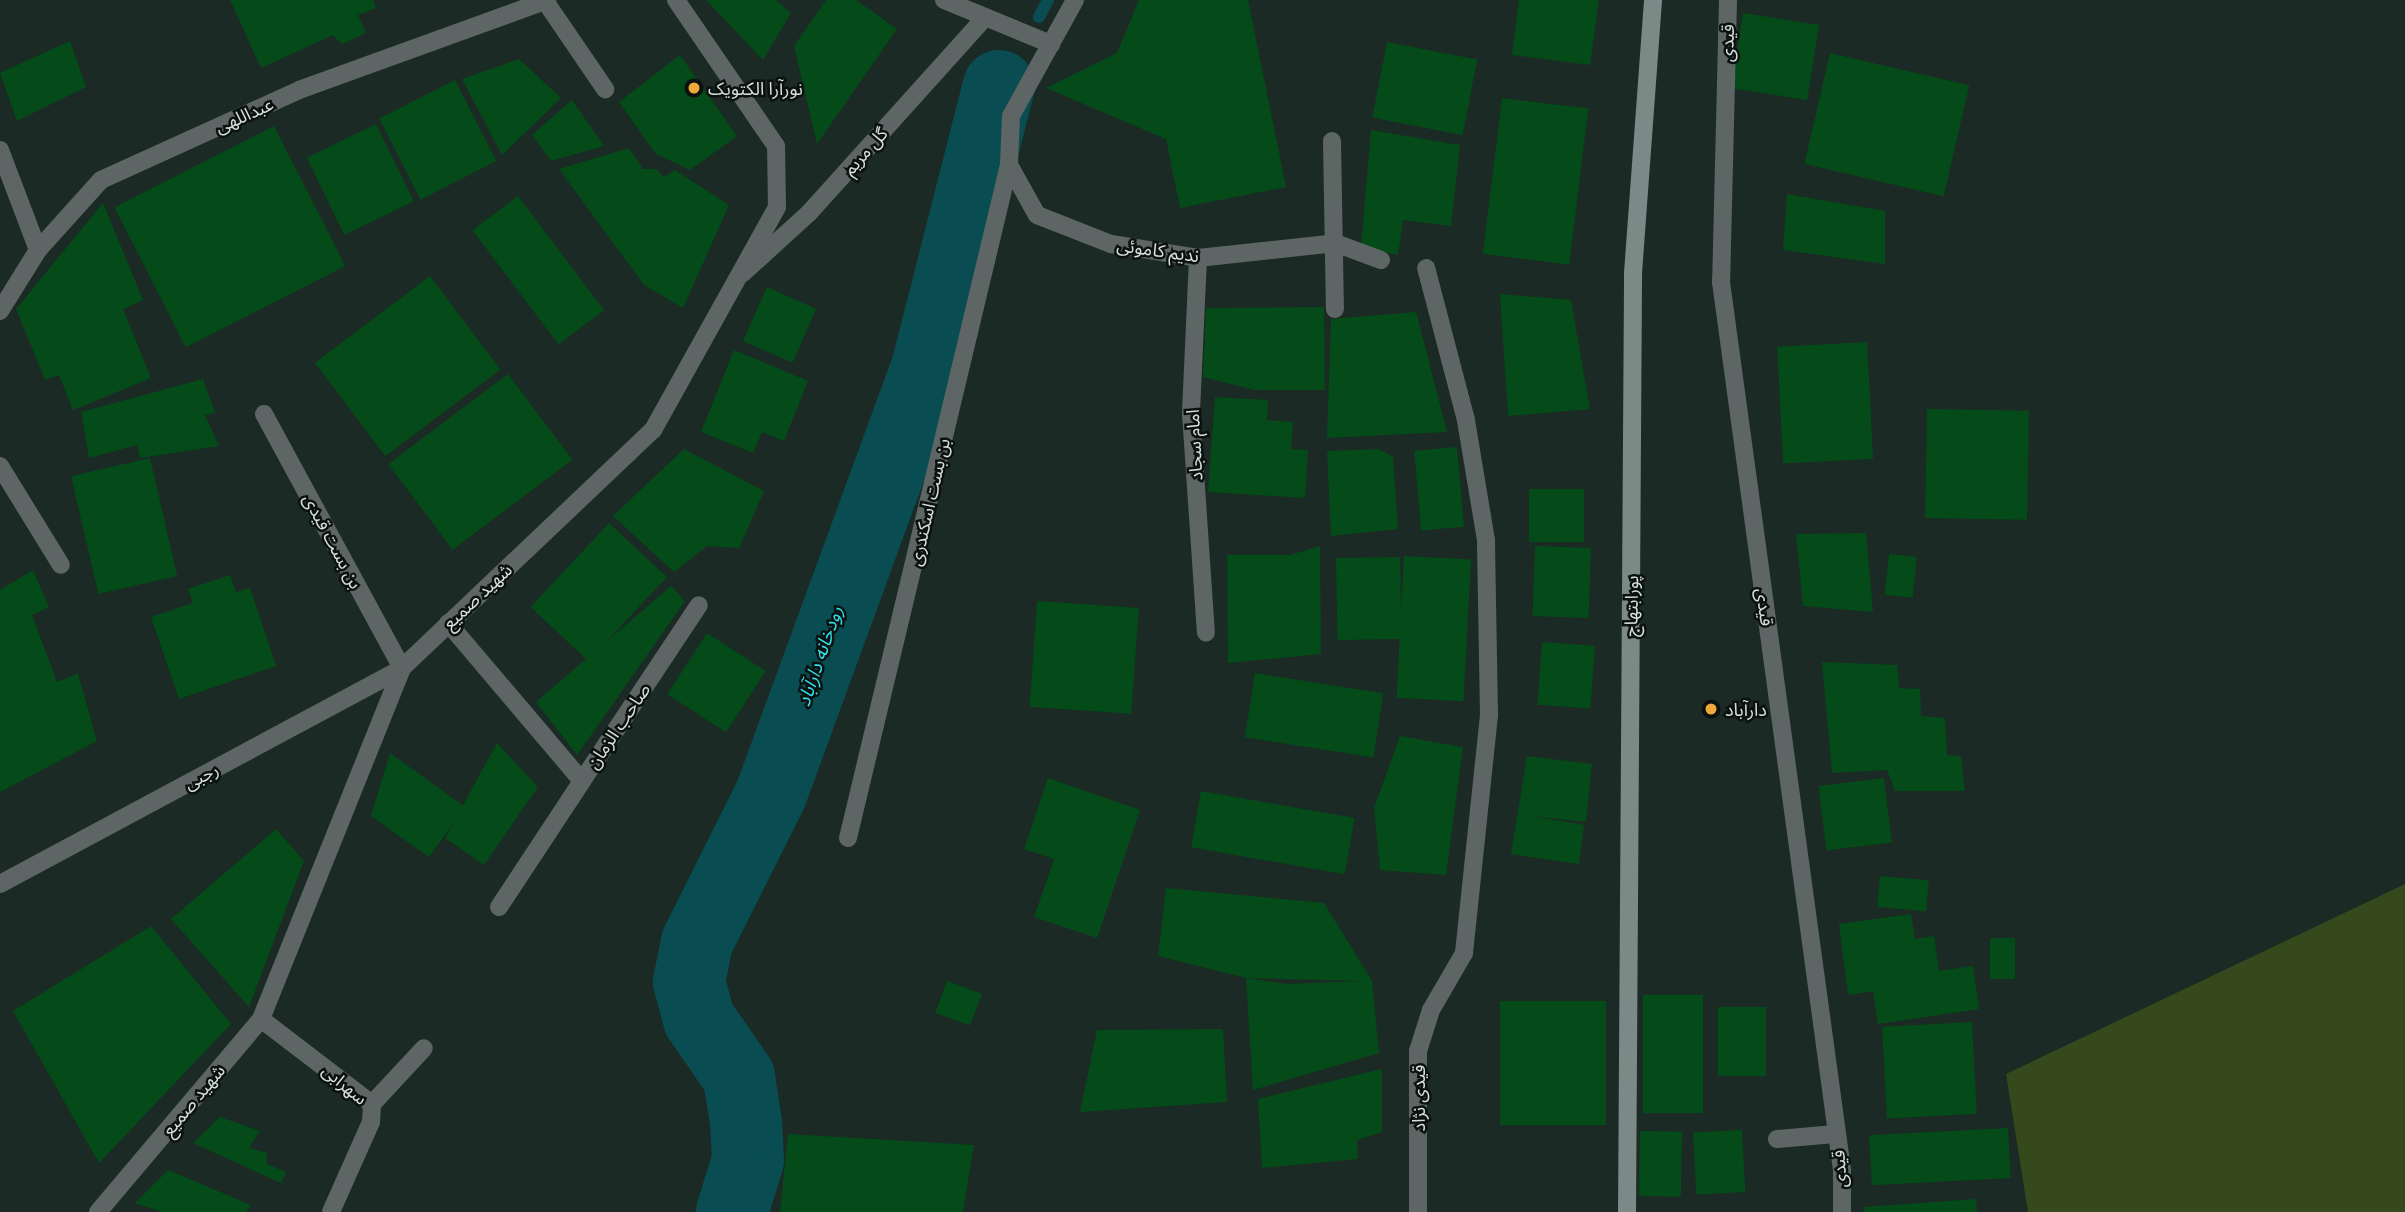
<!DOCTYPE html>
<meta charset="utf-8">
<style>
body{margin:0}
#map{position:relative;width:2405px;height:1212px;overflow:hidden;background:#1b2a24;font-family:"PT Serif","Noto Sans Arabic",serif}
div>[style]{position:absolute}
[style*='--x']{left:calc(var(--x)*1px);top:calc(var(--y)*1px);width:calc(var(--w)*1px);rotate:calc(var(--a)*1deg)}
.green>*{inset:0;background:#35491c}
.stream>*{height:12px;margin:-6px;padding:0 6px;transform-origin:6px;border-radius:6px;background:#094d52}
.river>*{height:72px;margin:-36px;padding:0 36px;transform-origin:36px;border-radius:36px;background:#094d52}
.building>*{inset:0;background:#044b19;transform-origin:0 0}
.service>*{height:18px;margin:-9px;padding:0 9px;transform-origin:9px;border-radius:9px;background:#5d6664}
.minor>*{height:18px;margin:-9px;padding:0 9px;transform-origin:9px;border-radius:9px;background:#5d6664}
.secondary>*{height:18px;margin:-9px;padding:0 9px;transform-origin:9px;border-radius:9px;background:#7b8987}
.dots>*{width:19px;height:19px;translate:-50% -50%;box-sizing:border-box;border:4px solid #0a110e;border-radius:50%}
span{translate:-50% -50%;white-space:nowrap;text-align:center;line-height:1.15;-webkit-text-stroke:5px #0a110e;paint-order:stroke}
.street-label{font-size:18px;color:#d7e0dc}
.poi-label{font-size:18px;color:#d7e0dc}
.left{translate:0 -50%;text-align:left}
.water-label{font-size:19px;color:#32e0ed;font-style:italic}
</style>
<div id="map">
<div class="green">
<div style="clip-path:polygon(2405px 884px,2405px 1212px,2028px 1212px,2006px 1074px)"></div>
</div>
<div class="stream">
<div style="--x:1039;--y:17;--w:19;--a:-62"></div>
</div>
<div class="river">
<div style="--x:732;--y:1212;--w:54;--a:-72.9"></div>
<div style="--x:748;--y:1160;--w:37;--a:-93"></div>
<div style="--x:746;--y:1123;--w:47;--a:-98.7"></div>
<div style="--x:739;--y:1077;--w:70;--a:-124.6"></div>
<div style="--x:699;--y:1019;--w:38;--a:-105"></div>
<div style="--x:689;--y:982;--w:41;--a:-78.7"></div>
<div style="--x:697;--y:942;--w:165;--a:-63.4"></div>
<div style="--x:771;--y:794;--w:458;--a:-69.9"></div>
<div style="--x:928;--y:364;--w:287;--a:-75.7"></div>
</div>
<div class="building">
<div style="clip-path:polygon(230px 0,373px 0,376px 8px,358px 15px,366px 33px,342px 44px,333px 35px,261px 68px)"></div>
<div style="clip-path:polygon(706px 0,776px 0,791px 13px,763px 60px)"></div>
<div style="clip-path:polygon(826px 0,856px 0,897px 29px,817px 144px,794px 46px)"></div>
<div style="clip-path:polygon(1139px 0,1248px 0,1286px 187px,1180px 208px,1166px 139px,1046px 88px,1117px 53px)"></div>
<div style="clip-path:polygon(1519px 0,1599px 0,1590px 65px,1512px 55px)"></div>
<div style="left:1743px;top:13px;width:77px;height:76px;rotate:9deg"></div>
<div style="clip-path:polygon(70px 41px,86px 87px,17px 121px,0 73px)"></div>
<div style="left:1387px;top:42px;width:92px;height:77px;rotate:11deg"></div>
<div style="left:1830px;top:53px;width:143px;height:114px;rotate:13deg"></div>
<div style="clip-path:polygon(680px 55px,737px 136px,690px 170px,656px 154px,619px 102px)"></div>
<div style="clip-path:polygon(519px 59px,561px 98px,502px 155px,462px 79px)"></div>
<div style="left:455px;top:80px;width:91px;height:85px;rotate:63deg"></div>
<div style="left:1502px;top:98px;width:87px;height:157px;rotate:7deg"></div>
<div style="clip-path:polygon(572px 100px,604px 146px,551px 161px,532px 135px)"></div>
<div style="left:376px;top:124px;width:86px;height:77px;rotate:64deg"></div>
<div style="left:274px;top:126px;width:157px;height:179px;rotate:63deg"></div>
<div style="clip-path:polygon(1371px 130px,1460px 145px,1451px 226px,1403px 220px,1398px 255px,1361px 247px)"></div>
<div style="clip-path:polygon(629px 148px,643px 169px,656px 169px,664px 177px,675px 170px,729px 205px,683px 308px,644px 285px,559px 169px)"></div>
<div style="clip-path:polygon(1787px 194px,1885px 211px,1885px 264px,1783px 250px)"></div>
<div style="left:518px;top:196px;width:143px;height:57px;rotate:53deg"></div>
<div style="clip-path:polygon(103px 203px,143px 300px,123px 309px,151px 378px,73px 410px,59px 375px,45px 380px,16px 309px)"></div>
<div style="left:430px;top:276px;width:117px;height:144px;rotate:53deg"></div>
<div style="left:767px;top:287px;width:54px;height:59px;rotate:24deg"></div>
<div style="clip-path:polygon(1500px 294px,1571px 300px,1590px 409px,1508px 416px)"></div>
<div style="clip-path:polygon(1324px 307px,1325px 390px,1255px 390px,1203px 377px,1206px 308px)"></div>
<div style="clip-path:polygon(1416px 312px,1447px 432px,1327px 438px,1331px 319px)"></div>
<div style="left:1867px;top:342px;width:117px;height:90px;rotate:87deg"></div>
<div style="clip-path:polygon(734px 350px,808px 381px,784px 441px,762px 432px,753px 453px,701px 432px)"></div>
<div style="left:508px;top:374px;width:107px;height:150px;rotate:53deg"></div>
<div style="clip-path:polygon(203px 379px,215px 413px,205px 415px,219px 446px,140px 458px,137px 445px,89px 458px,81px 412px)"></div>
<div style="clip-path:polygon(1215px 397px,1268px 400px,1267px 420px,1293px 422px,1291px 449px,1308px 450px,1305px 498px,1208px 492px)"></div>
<div style="left:1927px;top:409px;width:102px;height:109px;rotate:1deg"></div>
<div style="left:1457px;top:447px;width:80px;height:43px;rotate:85deg"></div>
<div style="clip-path:polygon(684px 449px,764px 491px,739px 548px,707px 546px,674px 572px,613px 516px)"></div>
<div style="clip-path:polygon(1379px 449px,1393px 457px,1398px 529px,1331px 536px,1327px 451px)"></div>
<div style="left:150px;top:458px;width:121px;height:81px;rotate:77deg"></div>
<div style="left:1529px;top:489px;width:55px;height:53px"></div>
<div style="left:609px;top:523px;width:79px;height:115px;rotate:43deg"></div>
<div style="clip-path:polygon(1866px 533px,1873px 612px,1803px 606px,1796px 534px)"></div>
<div style="clip-path:polygon(1320px 546px,1321px 654px,1228px 663px,1227px 555px,1290px 555px)"></div>
<div style="left:1535px;top:546px;width:56px;height:70px;rotate:2deg"></div>
<div style="left:1889px;top:554px;width:28px;height:41px;rotate:6deg"></div>
<div style="left:1404px;top:556px;width:67px;height:142px;rotate:3deg"></div>
<div style="left:1400px;top:557px;width:82px;height:64px;rotate:89deg"></div>
<div style="clip-path:polygon(33px 570px,49px 607px,32px 615px,57px 682px,78px 674px,97px 741px,0 792px,0 590px)"></div>
<div style="clip-path:polygon(230px 575px,236px 592px,250px 588px,276px 666px,179px 699px,151px 617px,193px 603px,188px 589px)"></div>
<div style="clip-path:polygon(671px 586px,685px 601px,577px 755px,536px 702px)"></div>
<div style="left:1037px;top:601px;width:102px;height:106px;rotate:4deg"></div>
<div style="left:707px;top:633px;width:70px;height:73px;rotate:33deg"></div>
<div style="left:1542px;top:642px;width:53px;height:63px;rotate:4deg"></div>
<div style="clip-path:polygon(1822px 662px,1897px 665px,1899px 688px,1920px 689px,1921px 716px,1945px 718px,1947px 755px,1961px 756px,1965px 791px,1895px 791px,1887px 770px,1832px 773px)"></div>
<div style="left:1255px;top:673px;width:130px;height:65px;rotate:9deg"></div>
<div style="clip-path:polygon(1400px 736px,1463px 747px,1446px 875px,1380px 870px,1374px 808px)"></div>
<div style="clip-path:polygon(497px 743px,538px 787px,484px 865px,445px 838px)"></div>
<div style="clip-path:polygon(390px 753px,465px 807px,429px 857px,371px 816px)"></div>
<div style="clip-path:polygon(1527px 756px,1592px 764px,1586px 822px,1530px 816px,1584px 825px,1579px 864px,1511px 854px)"></div>
<div style="clip-path:polygon(1048px 778px,1140px 810px,1097px 938px,1034px 917px,1054px 859px,1024px 849px)"></div>
<div style="left:1884px;top:778px;width:65px;height:66px;rotate:83deg"></div>
<div style="left:1201px;top:791px;width:156px;height:57px;rotate:10deg"></div>
<div style="clip-path:polygon(276px 829px,304px 861px,249px 1007px,171px 919px)"></div>
<div style="left:1880px;top:876px;width:49px;height:31px;rotate:5deg"></div>
<div style="clip-path:polygon(evenodd,1166px 888px,1324px 903px,1372px 981px,1379px 1053px,1253px 1090px,1246px 978px,1158px 956px,1166px 888px,1247px 978px,1361px 981px,1287px 984px,1247px 978px)"></div>
<div style="clip-path:polygon(1911px 914px,1915px 939px,1934px 936px,1939px 971px,1973px 966px,1979px 1009px,1878px 1024px,1873px 991px,1848px 995px,1839px 924px)"></div>
<div style="clip-path:polygon(151px 926px,231px 1024px,99px 1163px,13px 1011px)"></div>
<div style="left:1990px;top:938px;width:25px;height:41px"></div>
<div style="left:947px;top:981px;width:37px;height:34px;rotate:20deg"></div>
<div style="left:1643px;top:995px;width:60px;height:118px"></div>
<div style="left:1500px;top:1001px;width:106px;height:124px"></div>
<div style="left:1718px;top:1007px;width:48px;height:69px"></div>
<div style="left:1972px;top:1022px;width:92px;height:90px;rotate:87deg"></div>
<div style="clip-path:polygon(1223px 1029px,1227px 1102px,1080px 1112px,1097px 1030px)"></div>
<div style="clip-path:polygon(1382px 1069px,1382px 1132px,1357px 1140px,1358px 1159px,1262px 1168px,1258px 1099px)"></div>
<div style="clip-path:polygon(220px 1117px,260px 1131px,249px 1148px,267px 1153px,267px 1164px,286px 1172px,281px 1183px,193px 1143px)"></div>
<div style="left:2008px;top:1128px;width:50px;height:139px;rotate:87deg"></div>
<div style="left:1742px;top:1130px;width:62px;height:49px;rotate:87deg"></div>
<div style="left:1640px;top:1131px;width:42px;height:65px;rotate:1deg"></div>
<div style="clip-path:polygon(788px 1134px,974px 1145px,963px 1212px,780px 1212px)"></div>
<div style="clip-path:polygon(168px 1170px,251px 1205px,246px 1212px,162px 1212px,135px 1203px)"></div>
<div style="clip-path:polygon(1976px 1199px,1977px 1212px,1864px 1212px,1864px 1207px)"></div>
</div>
<div class="service">
<div style="--x:944;--y:0;--w:116;--a:22.4"></div>
<div style="--x:1728;--y:0;--w:282;--a:91.4"></div>
<div style="--x:1721;--y:282;--w:896;--a:82.24"></div>
<div style="--x:1842;--y:1170;--w:42;--a:90"></div>
<div style="--x:1332;--y:141;--w:168;--a:89"></div>
<div style="--x:1009;--y:165;--w:57;--a:60.8"></div>
<div style="--x:1037;--y:215;--w:79;--a:21.4"></div>
<div style="--x:1111;--y:244;--w:88;--a:9.1"></div>
<div style="--x:1198;--y:258;--w:138;--a:-6.2"></div>
<div style="--x:1335;--y:243;--w:49;--a:20.3"></div>
<div style="--x:1198;--y:258;--w:156;--a:92.6"></div>
<div style="--x:1191;--y:414;--w:219;--a:86.1"></div>
<div style="--x:743;--y:273;--w:89;--a:-42.3"></div>
<div style="--x:809;--y:213;--w:260;--a:-48"></div>
<div style="--x:264;--y:414;--w:289;--a:61.5"></div>
<div style="--x:0;--y:466;--w:116;--a:58.4"></div>
<div style="--x:448;--y:623;--w:207;--a:49.7"></div>
<div style="--x:582;--y:781;--w:211;--a:-56.4"></div>
<div style="--x:848;--y:838;--w:692;--a:-76.55"></div>
<div style="--x:499;--y:907;--w:151;--a:-56.6"></div>
<div style="--x:261;--y:1019;--w:140;--a:37.4"></div>
<div style="--x:372;--y:1104;--w:18;--a:93"></div>
<div style="--x:371;--y:1122;--w:98;--a:114"></div>
<div style="--x:372;--y:1104;--w:76;--a:-47.1"></div>
<div style="--x:1777;--y:1139;--w:58;--a:-4.9"></div>
<div style="--x:1418;--y:1212;--w:161;--a:-90"></div>
<div style="--x:1418;--y:1051;--w:43;--a:-72.4"></div>
<div style="--x:1431;--y:1010;--w:66;--a:-59.9"></div>
<div style="--x:1464;--y:953;--w:239;--a:-84"></div>
<div style="--x:1489;--y:715;--w:175;--a:-91"></div>
<div style="--x:1486;--y:540;--w:122;--a:-99.5"></div>
<div style="--x:1466;--y:420;--w:157;--a:-104.7"></div>
</div>
<div class="minor">
<div style="--x:545;--y:1;--w:107;--a:55.7"></div>
<div style="--x:0;--y:150;--w:107;--a:69.2"></div>
<div style="--x:1009;--y:165;--w:49;--a:-87.7"></div>
<div style="--x:1011;--y:116;--w:132;--a:-61.1"></div>
<div style="--x:0;--y:311;--w:72;--a:-58.1"></div>
<div style="--x:38;--y:250;--w:94;--a:-48"></div>
<div style="--x:101;--y:180;--w:217;--a:-24.4"></div>
<div style="--x:299;--y:90;--w:264;--a:-19.9"></div>
<div style="--x:0;--y:884;--w:456;--a:-28.2"></div>
<div style="--x:98;--y:1212;--w:253;--a:-49.8"></div>
<div style="--x:261;--y:1019;--w:378;--a:-68.1"></div>
<div style="--x:402;--y:668;--w:346;--a:-43.5"></div>
<div style="--x:653;--y:430;--w:255;--a:-60.9"></div>
<div style="--x:777;--y:207;--w:61;--a:-90.9"></div>
<div style="--x:776;--y:146;--w:177;--a:-124.4"></div>
</div>
<div class="secondary">
<div style="--x:1627;--y:1212;--w:939;--a:-89.63"></div>
<div style="--x:1633;--y:273;--w:274;--a:-85.8"></div>
</div>
<div class="dots">
<div style="left:694px;top:88px;background:#eea83c"></div>
<div style="left:1711px;top:709px;background:#eea83c"></div>
</div>
<div class="street-label">
<span style="left:1727px;top:43px;rotate:-89deg">قیدی</span>
<span style="left:244px;top:115px;rotate:-24deg">عبداللهی</span>
<span style="left:865px;top:151px;rotate:-48deg">گل مریم</span>
<span style="left:1158px;top:250px;rotate:8deg">ندیم کاموئی</span>
<span style="left:1194px;top:445px;rotate:-93deg">امام سجاد</span>
<span style="left:929px;top:502px;rotate:-77deg">بن بست اسکندری</span>
<span style="left:333px;top:541px;rotate:62deg">بن بست قیدی</span>
<span style="left:477px;top:596px;rotate:-43deg">شهید صمیع</span>
<span style="left:1631px;top:606px;rotate:-89deg">پورابتهاج</span>
<span style="left:1765px;top:607px;rotate:82deg">قیدی</span>
<span style="left:618px;top:726px;rotate:-56deg">صاحب الزمان</span>
<span style="left:201px;top:776px;rotate:-28deg">رجبی</span>
<span style="left:345px;top:1084px;rotate:40deg">سهرابی</span>
<span style="left:1418px;top:1098px;rotate:-90deg">قیدی نژاد</span>
<span style="left:193px;top:1100px;rotate:-50deg">شهید صمیع</span>
<span style="left:1839px;top:1169px;rotate:-95deg">قیدی</span>
</div>
<div class="poi-label">
<span class="left" style="left:708px;top:88px">نورآرا الکتویک</span>
<span class="left" style="left:1725px;top:709px">دارآباد</span>
</div>
<div class="water-label">
<span style="left:819px;top:656px;rotate:-71deg">رودخانه دارآباد</span>
</div>
</div>
